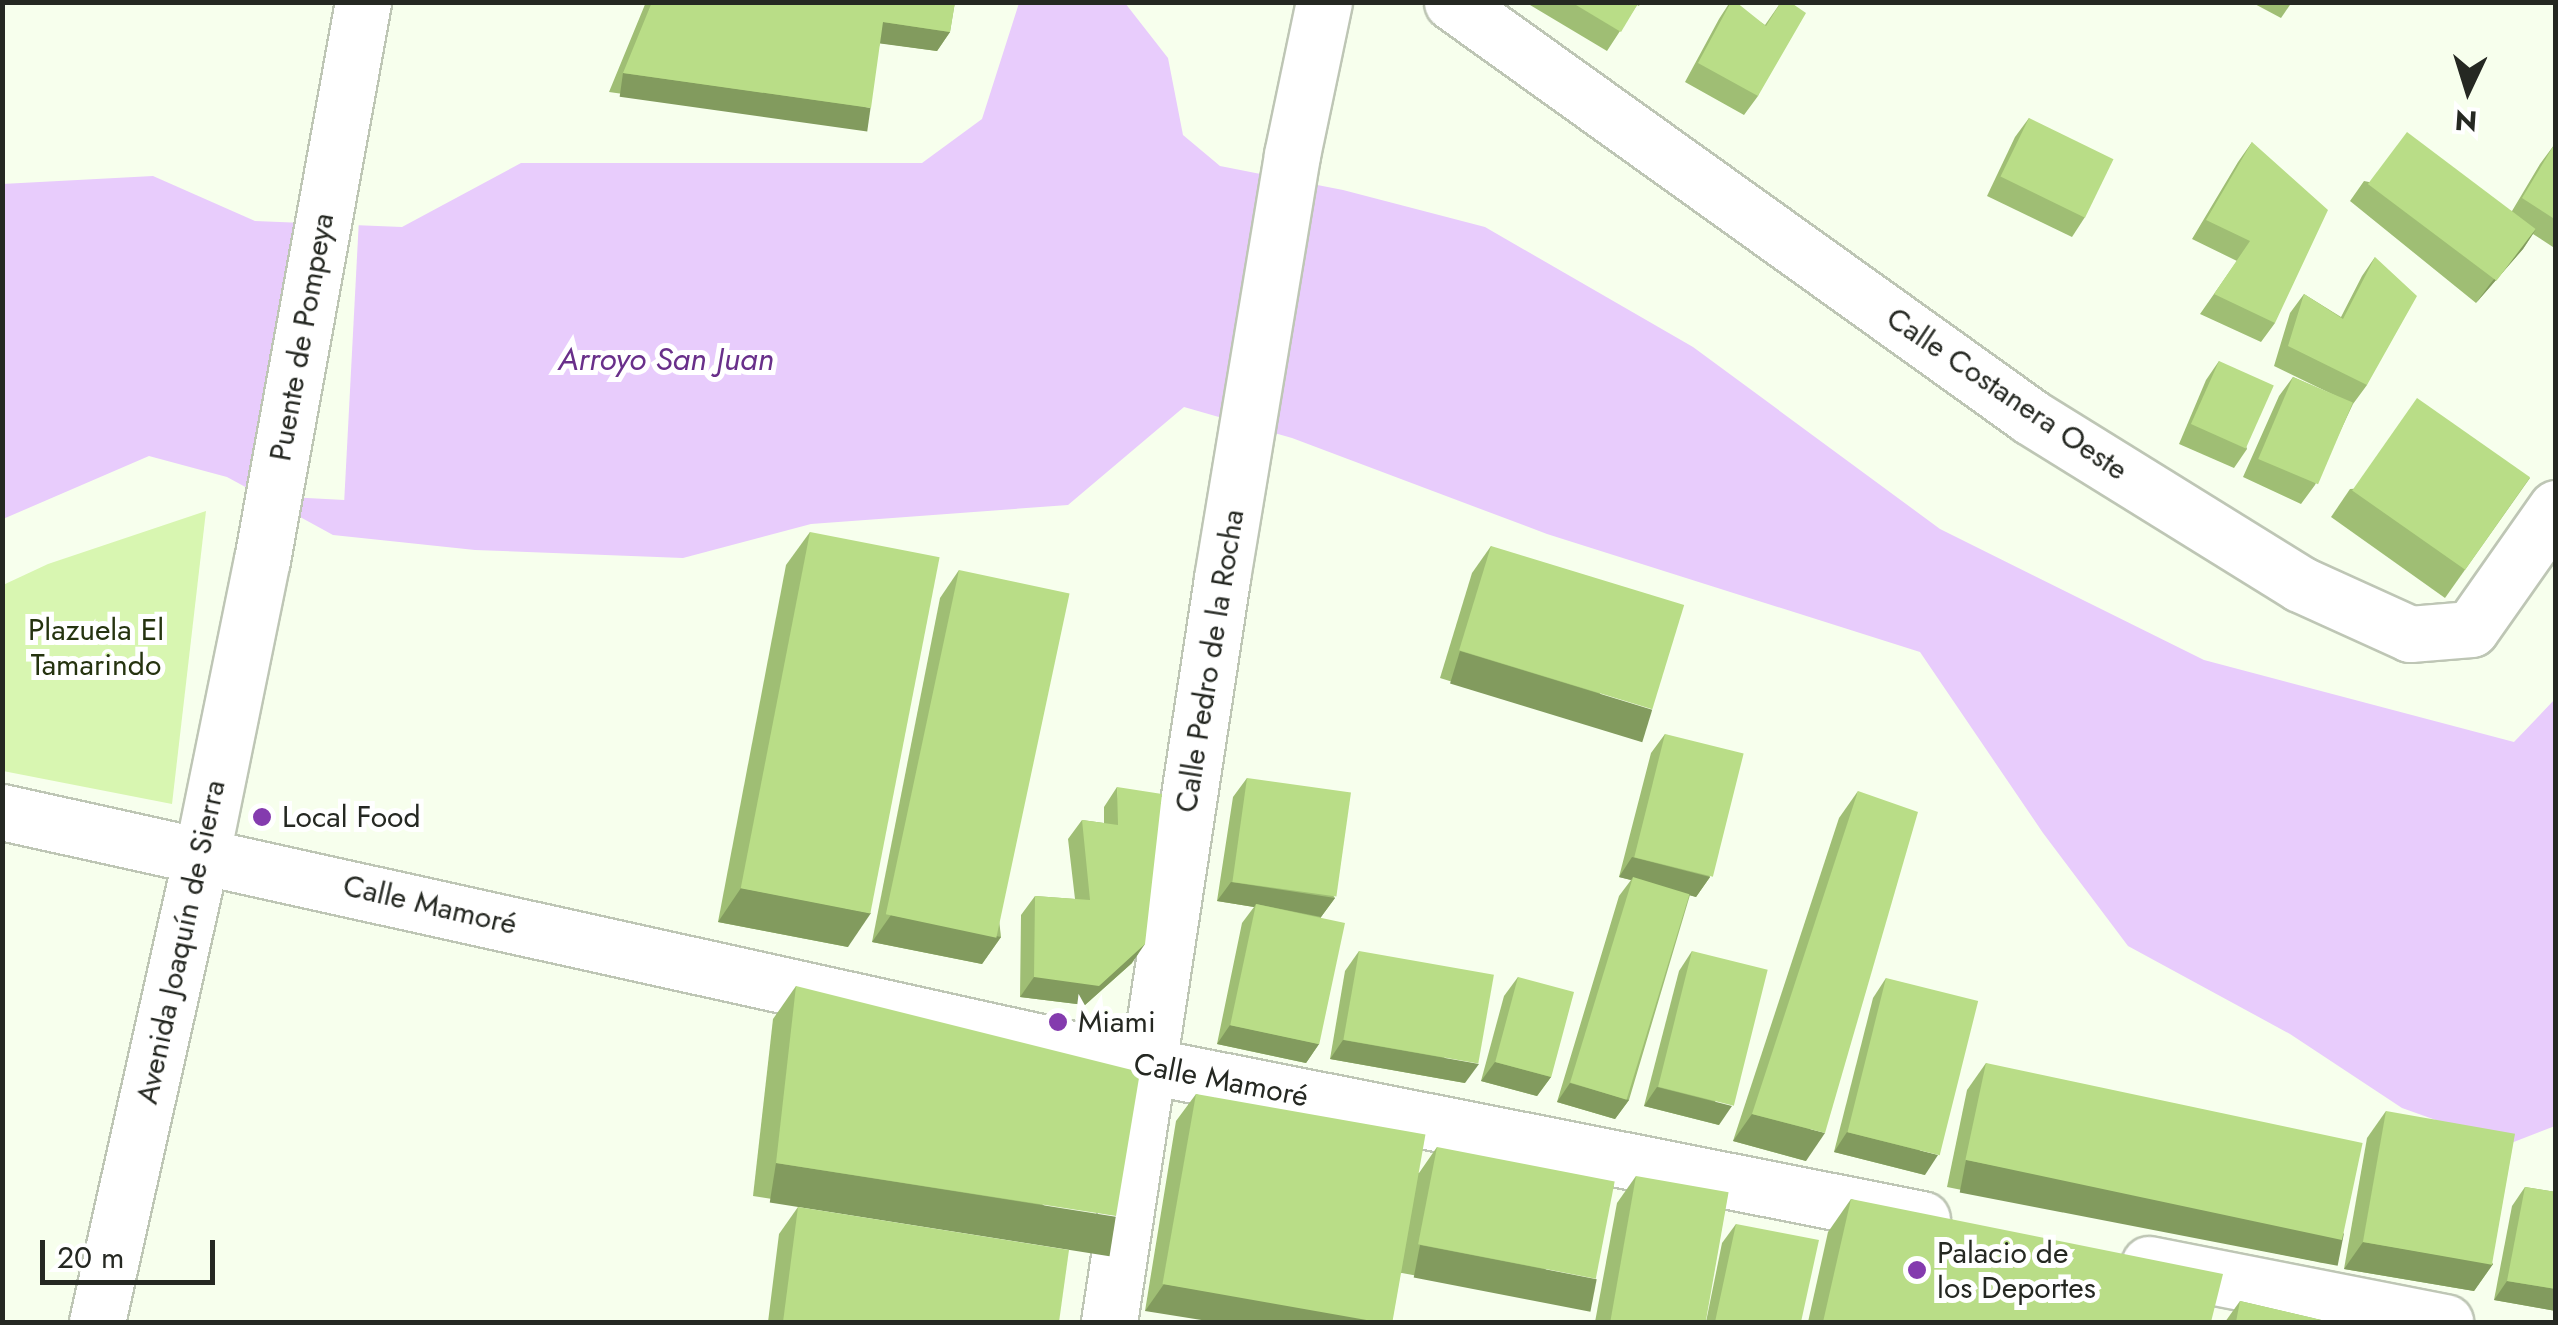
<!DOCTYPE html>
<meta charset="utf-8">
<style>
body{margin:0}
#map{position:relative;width:2558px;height:1325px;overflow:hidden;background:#f7ffed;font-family:Jost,sans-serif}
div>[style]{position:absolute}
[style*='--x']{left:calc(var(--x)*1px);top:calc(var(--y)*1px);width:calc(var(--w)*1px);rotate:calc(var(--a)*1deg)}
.green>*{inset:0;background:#d8f6b1}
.water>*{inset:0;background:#e8ccfc}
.pier>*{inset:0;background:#f7ffed;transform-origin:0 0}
.roads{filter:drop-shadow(2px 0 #bec6b5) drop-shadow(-2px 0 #bec6b5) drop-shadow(0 2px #bec6b5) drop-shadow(0 -2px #bec6b5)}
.minor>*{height:55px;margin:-27.5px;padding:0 27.5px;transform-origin:27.5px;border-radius:27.5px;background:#fff}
.major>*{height:55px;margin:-27.5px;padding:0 27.5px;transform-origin:27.5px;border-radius:27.5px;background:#fff}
.wall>*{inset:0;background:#9fbe74}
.shaded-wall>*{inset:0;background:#829b5e;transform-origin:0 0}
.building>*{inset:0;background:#b9dd87;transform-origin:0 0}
.dots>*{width:28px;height:28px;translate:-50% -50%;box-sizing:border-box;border:5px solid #fff;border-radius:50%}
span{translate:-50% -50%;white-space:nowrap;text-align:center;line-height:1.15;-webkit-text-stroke:10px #fff;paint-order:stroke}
.street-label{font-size:30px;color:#252822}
.park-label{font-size:30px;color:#25330f}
.poi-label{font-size:30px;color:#252822}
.left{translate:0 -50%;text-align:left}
.water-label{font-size:32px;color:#692f8a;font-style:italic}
.frame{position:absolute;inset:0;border:5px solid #252822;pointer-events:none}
.north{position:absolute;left:2418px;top:40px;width:100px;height:100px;-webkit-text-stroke:8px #fff;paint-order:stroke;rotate:184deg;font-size:28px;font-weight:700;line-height:40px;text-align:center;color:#252822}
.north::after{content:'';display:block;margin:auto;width:35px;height:45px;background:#252822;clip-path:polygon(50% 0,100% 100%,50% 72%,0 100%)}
.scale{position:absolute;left:40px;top:1240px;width:175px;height:45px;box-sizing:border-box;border:5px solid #252822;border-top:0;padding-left:12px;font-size:30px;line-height:35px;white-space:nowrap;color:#252822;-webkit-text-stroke:8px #fff;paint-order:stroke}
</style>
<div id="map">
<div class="green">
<div style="clip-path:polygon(206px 511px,172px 804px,3px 771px,3px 585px,48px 564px)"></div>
</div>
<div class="water">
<div style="clip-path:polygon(1019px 3px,1125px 3px,1168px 58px,1183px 135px,1220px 166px,1343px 190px,1485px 227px,1693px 347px,1940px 529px,2204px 660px,2514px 742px,2555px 699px,2555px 1126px,2506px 1145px,2402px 1108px,2290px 1034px,2128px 946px,2043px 833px,1920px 652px,1547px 534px,1292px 438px,1184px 407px,1068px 505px,811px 524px,683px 558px,475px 550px,333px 535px,227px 477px,149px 456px,3px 519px,2px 184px,153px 176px,255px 221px,402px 227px,521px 163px,922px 163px,982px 119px)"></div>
</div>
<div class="pier">
<div style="left:294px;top:217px;width:65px;height:280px;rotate:3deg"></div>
</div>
<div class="roads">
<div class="minor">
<div style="--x:1452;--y:2;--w:712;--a:35.63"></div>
<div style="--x:2031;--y:417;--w:317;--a:31.8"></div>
<div style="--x:2300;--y:584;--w:121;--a:24.4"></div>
<div style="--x:2410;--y:634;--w:61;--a:-4.7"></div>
<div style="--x:2471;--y:629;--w:148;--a:-54.9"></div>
<div style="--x:1149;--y:1066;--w:788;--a:11.2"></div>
<div style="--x:2149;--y:1264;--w:302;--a:11.1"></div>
<div style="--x:97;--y:1322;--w:480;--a:-77.4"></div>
</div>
<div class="major">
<div style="--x:2;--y:812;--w:1175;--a:12.49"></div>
<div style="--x:202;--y:854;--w:300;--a:-78.5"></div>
<div style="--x:262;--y:560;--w:567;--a:-79.74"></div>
<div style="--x:1109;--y:1322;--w:753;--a:-81.36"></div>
<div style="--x:1222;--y:578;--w:429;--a:-80.6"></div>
<div style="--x:1292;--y:155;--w:156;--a:-78.2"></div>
</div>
</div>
<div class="wall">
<div style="clip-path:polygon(646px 2px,866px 4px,955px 2px,950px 32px,937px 51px,880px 43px,858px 127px,609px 92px)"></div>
<div style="clip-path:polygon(1525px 2px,1641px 2px,1639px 6px,1637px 5px,1607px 51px)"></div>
<div style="clip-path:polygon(1730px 2px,1765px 25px,1781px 2px,1758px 96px,1744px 115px,1685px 82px,1719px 19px)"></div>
<div style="clip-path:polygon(2251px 2px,2292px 2px,2281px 18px)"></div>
<div style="clip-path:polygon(2029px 118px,2085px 217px,2072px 237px,1987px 196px,2015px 137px)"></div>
<div style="clip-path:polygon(2252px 142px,2275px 323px,2261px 342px,2200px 314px,2237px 261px,2192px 239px,2238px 162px)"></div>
<div style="clip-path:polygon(2554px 145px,2556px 146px,2556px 249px,2533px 234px,2523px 249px,2476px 303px,2350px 201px,2364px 181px,2512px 211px,2540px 164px)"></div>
<div style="clip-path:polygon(2375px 257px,2367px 385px,2353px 404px,2315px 485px,2301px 504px,2243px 477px,2279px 396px,2293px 377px,2342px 399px,2274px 366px,2290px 313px,2304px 294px,2341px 317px,2362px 276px)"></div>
<div style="clip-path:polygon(2219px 361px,2247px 449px,2234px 468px,2179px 444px,2206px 380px)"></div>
<div style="clip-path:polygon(2530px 478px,2445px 598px,2331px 517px,2350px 489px)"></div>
<div style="clip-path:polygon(810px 532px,848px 947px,718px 922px,786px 565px)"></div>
<div style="clip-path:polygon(1491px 546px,1633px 738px,1440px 678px,1472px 573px)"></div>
<div style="clip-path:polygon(959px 570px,1001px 937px,982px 964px,872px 942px,940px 598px)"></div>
<div style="clip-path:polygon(1665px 734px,1710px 877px,1696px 897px,1690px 895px,1629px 1100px,1615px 1119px,1557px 1102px,1619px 896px,1631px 880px,1619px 877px,1651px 753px)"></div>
<div style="clip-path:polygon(1247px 778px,1335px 898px,1321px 917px,1319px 1044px,1306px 1063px,1217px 1044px,1242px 923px,1254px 907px,1217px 901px,1233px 797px)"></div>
<div style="clip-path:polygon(1117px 787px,1132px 963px,1085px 1005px,1020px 997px,1021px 915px,1035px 896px,1075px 899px,1068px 839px,1082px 820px,1104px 823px,1104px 807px)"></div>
<div style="clip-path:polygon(1858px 791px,1806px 1161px,1733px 1141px,1839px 818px)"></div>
<div style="clip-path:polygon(1359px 951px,1465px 1083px,1330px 1059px,1345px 971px)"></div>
<div style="clip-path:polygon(1692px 951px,1719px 1125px,1644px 1106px,1679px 971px)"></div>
<div style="clip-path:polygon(1518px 977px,1551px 1077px,1537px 1096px,1481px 1081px,1504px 996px)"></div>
<div style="clip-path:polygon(1886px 978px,1925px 1175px,1834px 1152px,1873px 998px)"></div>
<div style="clip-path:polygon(796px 986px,1093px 1249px,753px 1196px,773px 1019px)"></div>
<div style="clip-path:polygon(1986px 1063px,2324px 1263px,1947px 1187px,1967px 1090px)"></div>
<div style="clip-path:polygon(1196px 1094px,1419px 1173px,1437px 1147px,1578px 1306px,1402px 1273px,1145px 1311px,1176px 1121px)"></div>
<div style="clip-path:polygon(2386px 1111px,2493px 1264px,2474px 1291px,2344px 1269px,2367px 1138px)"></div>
<div style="clip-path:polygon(1636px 1176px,1704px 1322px,1595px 1322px,1617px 1203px)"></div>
<div style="clip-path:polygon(2525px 1187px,2556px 1192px,2556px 1311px,2494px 1300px,2512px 1206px)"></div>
<div style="clip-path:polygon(1851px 1199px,2211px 1322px,1808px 1322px,1828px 1232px)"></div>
<div style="clip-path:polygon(798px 1207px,1059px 1322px,768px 1322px,779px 1234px)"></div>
<div style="clip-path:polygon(1736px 1224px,1801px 1322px,1706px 1322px,1722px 1243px)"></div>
<div style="clip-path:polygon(2240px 1301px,2330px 1322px,2225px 1322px)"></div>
</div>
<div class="shaded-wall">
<div style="clip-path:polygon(883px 22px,950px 32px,937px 51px,869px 42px)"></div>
<div style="left:623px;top:73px;width:250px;height:24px;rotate:8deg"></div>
<div style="clip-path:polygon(2536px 229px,2523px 249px,2476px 303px,2490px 284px)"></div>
<div style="left:1460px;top:651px;width:201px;height:34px;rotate:17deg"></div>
<div style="clip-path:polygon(1632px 857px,1710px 877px,1696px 897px,1632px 880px,1633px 877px,1631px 880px,1619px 877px)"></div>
<div style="clip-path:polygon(1231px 882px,1335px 898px,1321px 917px,1256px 904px,1254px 907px,1217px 901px)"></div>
<div style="clip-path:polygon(741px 888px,871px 913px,848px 947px,718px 922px)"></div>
<div style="clip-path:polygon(891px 915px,1001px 937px,982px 964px,872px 942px)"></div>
<div style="clip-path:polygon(1145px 944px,1132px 963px,1085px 1005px,1020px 997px,1034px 977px)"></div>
<div style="clip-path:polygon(1230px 1025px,1319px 1044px,1306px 1063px,1217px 1044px)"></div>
<div style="clip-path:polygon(1343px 1040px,1479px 1064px,1465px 1083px,1330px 1059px)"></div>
<div style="clip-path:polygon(1495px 1062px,1551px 1077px,1537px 1096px,1481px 1081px)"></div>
<div style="clip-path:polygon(1570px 1083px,1629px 1100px,1615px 1119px,1557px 1102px)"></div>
<div style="clip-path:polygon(1657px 1087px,1732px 1106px,1719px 1125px,1644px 1106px)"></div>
<div style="clip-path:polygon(1752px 1114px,1825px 1133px,1806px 1161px,1733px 1141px)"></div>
<div style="clip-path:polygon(1847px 1132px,1938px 1155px,1925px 1175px,1834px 1152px)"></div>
<div style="left:1966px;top:1160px;width:385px;height:33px;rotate:11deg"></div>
<div style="left:776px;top:1163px;width:344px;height:40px;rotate:9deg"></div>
<div style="clip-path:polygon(2363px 1242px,2493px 1264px,2474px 1291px,2344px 1269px)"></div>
<div style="left:1420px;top:1245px;width:180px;height:33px;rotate:11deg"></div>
<div style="clip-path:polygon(2507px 1281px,2556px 1289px,2556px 1311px,2494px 1300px)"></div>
<div style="clip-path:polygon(1164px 1284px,1394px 1322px,1214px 1322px,1145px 1311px)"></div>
</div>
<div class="building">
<div style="clip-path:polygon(652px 2px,857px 2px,877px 5px,877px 2px,955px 2px,950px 32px,883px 22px,871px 108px,623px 73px)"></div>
<div style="clip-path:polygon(1571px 2px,1639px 2px,1621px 32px)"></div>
<div style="clip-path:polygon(1731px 2px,1736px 2px,1766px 26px,1781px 2px,1790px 2px,1806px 13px,1758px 96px,1698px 63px)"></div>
<div style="left:2029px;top:118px;width:94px;height:65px;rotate:26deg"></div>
<div style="left:2407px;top:132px;width:161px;height:65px;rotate:37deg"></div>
<div style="clip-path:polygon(2252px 142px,2328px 210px,2275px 323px,2214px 294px,2250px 241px,2206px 220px)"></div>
<div style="clip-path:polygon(2554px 145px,2556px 146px,2556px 220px,2522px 198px)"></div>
<div style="clip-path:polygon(2375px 257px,2417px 296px,2367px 385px,2288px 346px,2304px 294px,2343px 319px)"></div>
<div style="left:2219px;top:361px;width:60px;height:69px;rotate:24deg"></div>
<div style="left:2293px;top:377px;width:65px;height:89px;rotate:23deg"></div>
<div style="left:2417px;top:398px;width:138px;height:113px;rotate:35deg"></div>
<div style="left:810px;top:532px;width:132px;height:363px;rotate:11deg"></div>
<div style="left:1491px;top:546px;width:202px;height:109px;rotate:17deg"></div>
<div style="left:959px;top:570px;width:113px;height:352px;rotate:12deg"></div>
<div style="left:1665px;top:734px;width:81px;height:127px;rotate:14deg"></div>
<div style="left:1247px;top:778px;width:105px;height:105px;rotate:8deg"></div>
<div style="clip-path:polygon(1117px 787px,1162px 794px,1145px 944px,1099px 986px,1034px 977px,1035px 896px,1090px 900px,1082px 820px,1118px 825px)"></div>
<div style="clip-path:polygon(1858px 791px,1918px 812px,1825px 1133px,1752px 1114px)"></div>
<div style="left:1633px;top:877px;width:59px;height:215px;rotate:17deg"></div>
<div style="left:1256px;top:904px;width:91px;height:124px;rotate:12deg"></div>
<div style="left:1359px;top:951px;width:137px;height:90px;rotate:10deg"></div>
<div style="left:1692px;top:951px;width:78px;height:140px;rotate:14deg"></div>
<div style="left:1518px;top:977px;width:58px;height:88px;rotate:15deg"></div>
<div style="left:1886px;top:978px;width:95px;height:159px;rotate:14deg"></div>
<div style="clip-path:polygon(796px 986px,1140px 1072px,1116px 1216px,776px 1163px)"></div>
<div style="left:1986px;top:1063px;width:385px;height:99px;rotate:12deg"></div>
<div style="left:1196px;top:1094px;width:233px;height:193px;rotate:10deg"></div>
<div style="left:2386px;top:1111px;width:131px;height:133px;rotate:10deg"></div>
<div style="left:1437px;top:1147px;width:181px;height:99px;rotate:11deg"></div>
<div style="left:1636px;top:1176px;width:94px;height:148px;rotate:10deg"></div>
<div style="clip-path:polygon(2525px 1187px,2556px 1192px,2556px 1289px,2507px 1281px)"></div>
<div style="clip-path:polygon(1851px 1199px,2223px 1274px,2211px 1322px,1823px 1322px)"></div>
<div style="clip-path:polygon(798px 1207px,1069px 1250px,1059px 1322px,783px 1322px)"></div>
<div style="clip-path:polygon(1736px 1224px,1819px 1240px,1801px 1322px,1715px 1322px)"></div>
<div style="clip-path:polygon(2240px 1301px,2330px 1322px,2236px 1322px)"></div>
</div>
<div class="dots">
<div style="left:262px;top:817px;background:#843bae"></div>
<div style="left:1058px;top:1022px;background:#843bae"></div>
<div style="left:1917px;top:1270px;background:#843bae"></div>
</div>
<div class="street-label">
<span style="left:302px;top:337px;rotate:-80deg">Puente de Pompeya</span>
<span style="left:2007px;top:394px;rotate:34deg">Calle Costanera Oeste</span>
<span style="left:1210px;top:661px;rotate:-81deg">Calle Pedro de la Rocha</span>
<span style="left:430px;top:905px;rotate:13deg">Calle Mamoré</span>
<span style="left:181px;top:942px;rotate:-78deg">Avenida Joaquín de Sierra</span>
<span style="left:1221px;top:1080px;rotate:11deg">Calle Mamoré</span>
</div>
<div class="park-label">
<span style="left:96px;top:647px">Plazuela El<br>Tamarindo</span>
</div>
<div class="poi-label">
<span class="left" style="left:282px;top:817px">Local Food</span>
<span class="left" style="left:1078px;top:1022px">Miami</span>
<span class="left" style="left:1937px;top:1270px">Palacio de<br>los Deportes</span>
</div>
<div class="water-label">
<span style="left:666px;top:359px">Arroyo San Juan</span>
</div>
<div class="frame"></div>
<div class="north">N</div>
<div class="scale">20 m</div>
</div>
